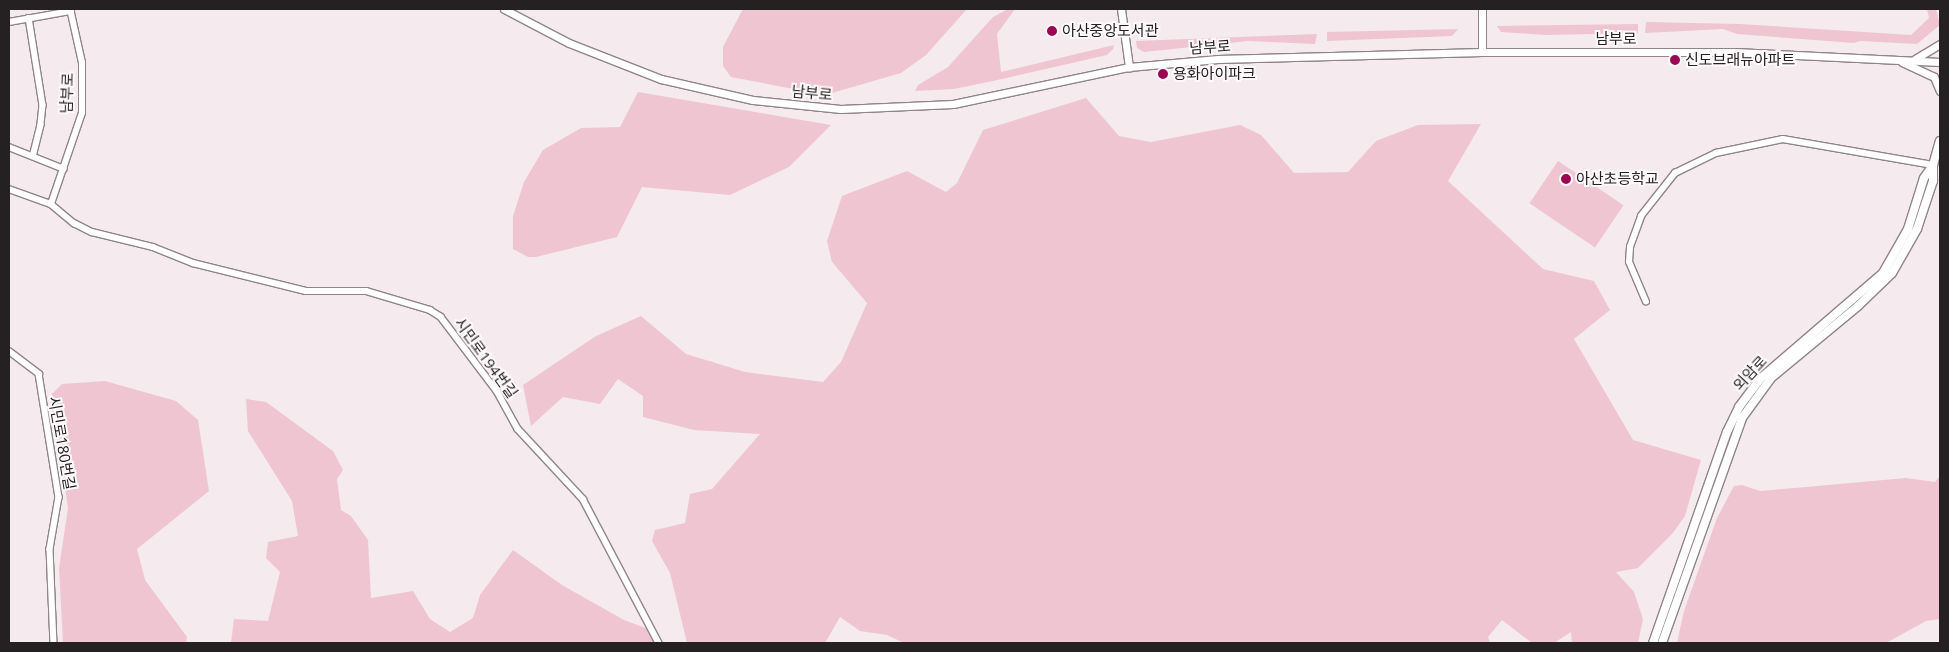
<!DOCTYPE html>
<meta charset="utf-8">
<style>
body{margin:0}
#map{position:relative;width:1949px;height:652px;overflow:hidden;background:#f5eaed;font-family:"Open Sans","Noto Sans KR",sans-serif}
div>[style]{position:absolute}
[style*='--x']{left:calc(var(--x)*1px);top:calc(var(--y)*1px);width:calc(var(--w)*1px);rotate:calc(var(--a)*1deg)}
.green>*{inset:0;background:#f0c5d2;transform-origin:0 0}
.roads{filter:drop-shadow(1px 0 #8f8588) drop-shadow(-1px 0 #8f8588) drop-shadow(0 1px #8f8588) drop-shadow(0 -1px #8f8588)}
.minor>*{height:5.5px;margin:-2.75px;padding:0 2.75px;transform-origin:2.75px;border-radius:2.75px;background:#fff}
.tertiary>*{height:7px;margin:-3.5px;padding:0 3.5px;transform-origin:3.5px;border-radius:3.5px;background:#fff}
.secondary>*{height:8px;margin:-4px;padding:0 4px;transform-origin:4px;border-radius:4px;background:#fff}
.dots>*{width:14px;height:14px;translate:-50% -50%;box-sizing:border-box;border:2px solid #fefafb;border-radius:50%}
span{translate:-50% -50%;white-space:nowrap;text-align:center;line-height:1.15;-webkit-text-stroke:4px #fefafb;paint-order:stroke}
.poi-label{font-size:15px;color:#252122}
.left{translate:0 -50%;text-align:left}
.street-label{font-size:15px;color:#252122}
.frame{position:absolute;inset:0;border:10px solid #252122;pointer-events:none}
</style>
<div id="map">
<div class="green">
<div style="clip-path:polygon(743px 9px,967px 9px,926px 55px,901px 73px,825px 95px,731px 77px,723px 66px,723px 47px)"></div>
<div style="clip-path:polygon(1008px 9px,1015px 9px,997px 34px,1001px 72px,1114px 45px,1113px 49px,1107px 55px,1002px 79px,954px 89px,915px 91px,918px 85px,948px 67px,993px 17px)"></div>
<div style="clip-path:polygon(1927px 9px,1936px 9px,1940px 25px,1917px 44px,1860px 41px,1854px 43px,1737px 34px,1723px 29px,1645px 33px,1646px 22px,1740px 24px,1911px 35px,1929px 18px)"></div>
<div style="clip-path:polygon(1638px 24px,1638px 33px,1545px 35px,1501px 32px,1497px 26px)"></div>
<div style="clip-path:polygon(1458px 29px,1452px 36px,1327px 41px,1327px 32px)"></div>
<div style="clip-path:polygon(1317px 34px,1315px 44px,1248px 41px,1144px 52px,1137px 48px,1136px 41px)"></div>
<div style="clip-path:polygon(638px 92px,831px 125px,789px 167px,730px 195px,642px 187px,617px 237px,536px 257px,528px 257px,513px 249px,513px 216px,524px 182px,543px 150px,581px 128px,620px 127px)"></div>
<div style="clip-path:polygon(1086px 98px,1119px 136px,1151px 142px,1240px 125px,1261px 135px,1294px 173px,1348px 172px,1376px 141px,1418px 125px,1481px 124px,1448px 181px,1543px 269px,1594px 281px,1610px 310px,1574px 339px,1633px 440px,1701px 460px,1685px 516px,1672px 534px,1638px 568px,1616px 572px,1634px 592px,1643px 619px,1638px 643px,1572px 643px,1571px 632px,1554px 643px,1532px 643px,1502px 620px,1488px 637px,1490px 643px,904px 643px,887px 635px,860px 631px,840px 617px,825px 643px,687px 643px,670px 573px,652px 541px,655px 530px,685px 523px,690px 494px,712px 489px,760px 434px,694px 430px,643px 417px,643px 396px,618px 379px,600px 404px,563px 397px,531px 426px,523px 385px,596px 336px,641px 316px,686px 354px,745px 372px,823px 382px,841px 362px,867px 303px,832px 262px,827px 241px,842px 196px,907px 171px,946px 192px,957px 183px,983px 130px)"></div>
<div style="left:1558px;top:161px;width:79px;height:51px;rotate:34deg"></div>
<div style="clip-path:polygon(105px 381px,176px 401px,198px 420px,209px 491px,137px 549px,145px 580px,187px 637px,186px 643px,63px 643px,59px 568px,68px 508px,51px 395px,62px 384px)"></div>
<div style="clip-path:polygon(246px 399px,266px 402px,333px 451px,343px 470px,337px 479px,341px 510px,351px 516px,368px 540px,371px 598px,413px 591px,430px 619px,450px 632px,473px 618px,480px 595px,513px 550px,562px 585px,624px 620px,648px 629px,658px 643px,231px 643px,234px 619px,268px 621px,280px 572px,266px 558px,268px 542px,298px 536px,292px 501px,248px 431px)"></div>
<div style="clip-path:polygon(1940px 476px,1940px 619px,1926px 621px,1886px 643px,1677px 643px,1684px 611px,1717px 518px,1734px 486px,1742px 485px,1760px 491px,1906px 478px,1935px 482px)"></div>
</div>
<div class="roads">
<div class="minor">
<div style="--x:29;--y:18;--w:88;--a:80.9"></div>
<div style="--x:43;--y:105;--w:20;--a:96"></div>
<div style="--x:41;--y:125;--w:32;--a:104"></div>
<div style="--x:9;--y:22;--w:63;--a:-10.1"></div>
<div style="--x:9;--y:147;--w:59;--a:21.8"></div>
<div style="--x:9;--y:189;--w:45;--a:19.7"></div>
<div style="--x:51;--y:204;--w:30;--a:40"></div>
<div style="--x:74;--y:223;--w:20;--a:27"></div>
<div style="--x:92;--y:232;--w:63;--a:13.8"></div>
<div style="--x:153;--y:247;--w:43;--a:21.8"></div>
<div style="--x:193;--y:263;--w:116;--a:13.9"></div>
<div style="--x:306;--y:291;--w:60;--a:0"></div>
<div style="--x:366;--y:291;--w:67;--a:16.5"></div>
<div style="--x:430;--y:310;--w:13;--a:32"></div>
<div style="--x:441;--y:317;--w:93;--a:52.9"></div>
<div style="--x:497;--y:391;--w:43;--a:61.1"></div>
<div style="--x:518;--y:429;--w:96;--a:47.1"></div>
<div style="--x:583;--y:499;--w:163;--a:62.2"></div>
<div style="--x:51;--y:204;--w:96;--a:-71.2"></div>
<div style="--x:82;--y:113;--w:50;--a:-90"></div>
<div style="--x:82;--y:63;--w:55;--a:-102.5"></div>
<div style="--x:1646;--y:302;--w:43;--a:-113"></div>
<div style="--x:1629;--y:262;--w:15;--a:-86"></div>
<div style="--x:1630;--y:247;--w:33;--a:-70"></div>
<div style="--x:1641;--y:216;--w:55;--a:-51.7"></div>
<div style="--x:1675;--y:173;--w:46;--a:-26"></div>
<div style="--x:1716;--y:153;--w:68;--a:-11.8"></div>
<div style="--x:1783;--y:139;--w:152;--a:9.8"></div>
<div style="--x:9;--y:351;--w:38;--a:37"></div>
<div style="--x:39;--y:374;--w:125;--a:80.8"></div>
<div style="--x:59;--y:497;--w:53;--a:99.8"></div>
<div style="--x:50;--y:549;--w:94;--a:87.6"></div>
</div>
<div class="tertiary">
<div style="--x:504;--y:9;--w:73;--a:27.6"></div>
<div style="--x:569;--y:43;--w:99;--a:21.4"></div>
<div style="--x:661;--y:79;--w:94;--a:12.9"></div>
<div style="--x:753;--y:100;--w:88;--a:5.8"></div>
<div style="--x:841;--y:109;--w:112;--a:-2.6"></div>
<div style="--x:953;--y:104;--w:180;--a:-11.9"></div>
<div style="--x:1129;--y:67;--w:89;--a:-5.1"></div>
<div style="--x:1218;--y:59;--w:264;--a:-1.5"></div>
<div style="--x:1482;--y:52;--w:253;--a:0"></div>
<div style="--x:1735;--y:52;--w:205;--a:2.8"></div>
<div style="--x:1121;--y:9;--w:59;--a:82.1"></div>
<div style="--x:1482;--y:9;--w:43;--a:90"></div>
<div style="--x:1915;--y:59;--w:29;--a:-31"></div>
<div style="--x:1902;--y:62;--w:35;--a:25"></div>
<div style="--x:1934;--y:77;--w:15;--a:67"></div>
</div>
<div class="secondary">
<div style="--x:1653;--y:643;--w:224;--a:-70.7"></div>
<div style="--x:1727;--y:432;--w:28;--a:-64"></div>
<div style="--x:1739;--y:407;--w:36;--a:-53"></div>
<div style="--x:1761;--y:378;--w:161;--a:-40.7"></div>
<div style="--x:1883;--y:273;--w:51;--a:-60.4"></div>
<div style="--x:1908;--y:229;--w:53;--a:-72.6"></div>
<div style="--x:1924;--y:178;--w:16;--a:-55"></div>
<div style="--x:1662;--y:643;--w:239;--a:-70.4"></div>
<div style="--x:1742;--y:418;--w:49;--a:-54.1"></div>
<div style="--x:1771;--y:378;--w:113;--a:-39.6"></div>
<div style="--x:1858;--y:306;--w:47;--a:-44.1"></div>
<div style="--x:1892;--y:273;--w:51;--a:-60.4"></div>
<div style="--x:1917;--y:229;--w:51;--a:-71.6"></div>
<div style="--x:1933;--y:181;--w:16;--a:-90"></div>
<div style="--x:1933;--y:165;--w:25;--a:-74"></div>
</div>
</div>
<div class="dots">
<div style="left:1052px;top:31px;background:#9c0754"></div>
<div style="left:1675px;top:60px;background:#9c0754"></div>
<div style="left:1163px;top:74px;background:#9c0754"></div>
<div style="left:1566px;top:179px;background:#9c0754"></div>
</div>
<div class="poi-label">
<span class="left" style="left:1062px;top:31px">아산중앙도서관</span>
<span class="left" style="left:1685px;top:60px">신도브래뉴아파트</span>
<span class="left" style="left:1173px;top:74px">용화아이파크</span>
<span class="left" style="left:1576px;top:179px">아산초등학교</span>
</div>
<div class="street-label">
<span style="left:1616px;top:39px">남부로</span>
<span style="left:1210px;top:47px;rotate:-4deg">남부로</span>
<span style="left:67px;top:93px;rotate:-88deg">남부로</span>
<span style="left:812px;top:93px;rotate:5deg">남부로</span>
<span style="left:486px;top:358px;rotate:54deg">시민로194번길</span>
<span style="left:1750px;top:373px;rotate:-47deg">외암로</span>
<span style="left:62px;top:443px;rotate:80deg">시민로180번길</span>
</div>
<div class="frame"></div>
</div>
